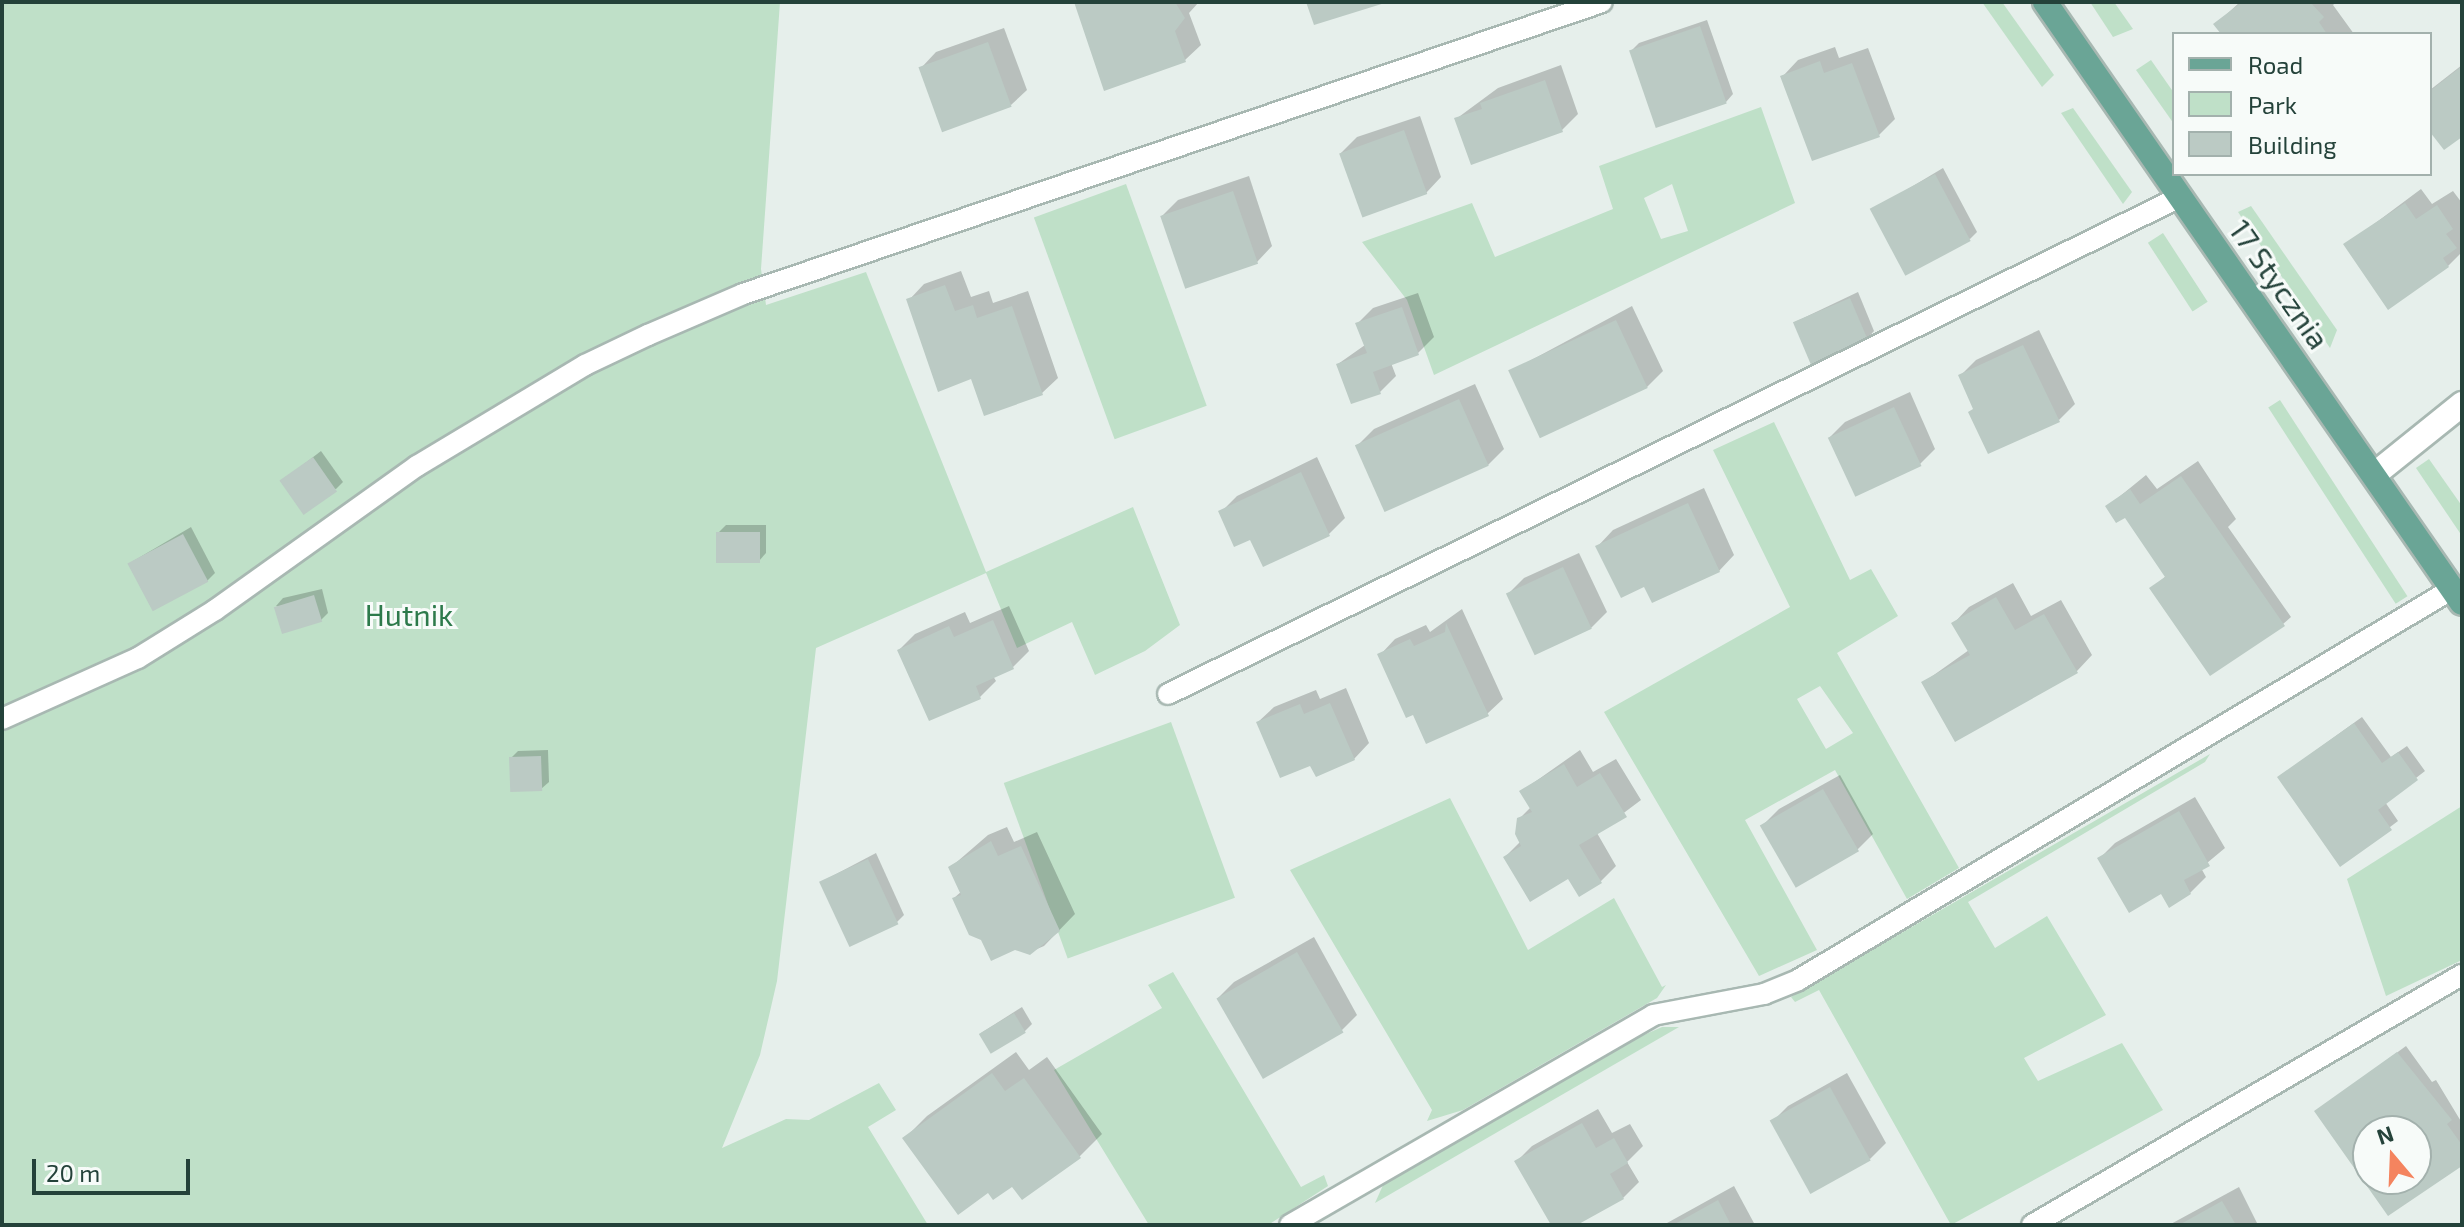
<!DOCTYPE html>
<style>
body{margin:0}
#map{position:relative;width:2464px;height:1227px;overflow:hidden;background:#e6efeb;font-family:"Exo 2",sans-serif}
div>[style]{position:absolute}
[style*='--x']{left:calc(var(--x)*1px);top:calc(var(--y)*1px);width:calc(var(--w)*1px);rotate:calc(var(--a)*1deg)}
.green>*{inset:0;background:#bfe0c8;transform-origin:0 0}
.shadow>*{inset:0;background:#0003}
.building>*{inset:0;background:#bbcac4;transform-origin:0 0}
.roads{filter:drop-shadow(2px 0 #a8b8b2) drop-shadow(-2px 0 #a8b8b2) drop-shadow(0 2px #a8b8b2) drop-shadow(0 -2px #a8b8b2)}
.service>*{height:20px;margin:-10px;padding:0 10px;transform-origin:10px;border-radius:10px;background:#fff}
.minor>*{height:24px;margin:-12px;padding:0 12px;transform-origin:12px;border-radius:12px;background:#fff}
.primary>*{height:24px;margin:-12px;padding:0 12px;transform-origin:12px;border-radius:12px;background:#6aa596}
span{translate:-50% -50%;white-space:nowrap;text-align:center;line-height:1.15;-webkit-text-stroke:6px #f7fbf9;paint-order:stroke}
.street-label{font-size:30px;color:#24423a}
.park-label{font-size:30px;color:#2d7a4b}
.frame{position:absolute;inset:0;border:4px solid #24423a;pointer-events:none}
.legend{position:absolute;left:2172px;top:32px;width:260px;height:144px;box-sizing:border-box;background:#f7fbf9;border:2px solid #a3b1ad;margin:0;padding:10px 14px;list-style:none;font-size:24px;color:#24423a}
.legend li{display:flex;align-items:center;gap:16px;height:40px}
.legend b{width:40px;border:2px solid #a3b1ad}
.north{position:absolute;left:2352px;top:1115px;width:80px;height:80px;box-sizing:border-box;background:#f7fbf9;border:2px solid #a3b1ad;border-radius:50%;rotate:341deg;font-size:22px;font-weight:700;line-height:32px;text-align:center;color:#24423a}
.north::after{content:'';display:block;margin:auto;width:28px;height:36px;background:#f4845f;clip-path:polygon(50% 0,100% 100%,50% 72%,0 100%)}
.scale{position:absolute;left:32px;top:1159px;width:158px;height:36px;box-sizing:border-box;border:4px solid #24423a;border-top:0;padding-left:10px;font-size:24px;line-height:28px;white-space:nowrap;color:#24423a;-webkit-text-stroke:6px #f7fbf9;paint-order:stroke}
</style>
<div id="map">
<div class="green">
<div style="clip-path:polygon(2px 2px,780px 2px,761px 269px,766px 305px,866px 272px,986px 572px,1133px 507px,1180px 625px,1145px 651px,1095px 675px,1072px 622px,1017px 648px,986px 573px,816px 648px,777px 981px,760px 1055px,722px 1148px,786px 1119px,809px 1120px,879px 1083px,896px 1110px,868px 1127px,928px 1225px,2px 1225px)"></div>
<div style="clip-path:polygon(1982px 2px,2002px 2px,2054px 75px,2042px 87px)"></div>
<div style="clip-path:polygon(2090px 2px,2114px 2px,2133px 29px,2113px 37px)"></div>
<div style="clip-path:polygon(2151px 60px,2174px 93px,2174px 124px,2136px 70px)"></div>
<div style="clip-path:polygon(evenodd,1761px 107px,1795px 203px,1434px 375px,1407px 300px,1362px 242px,1472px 203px,1495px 257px,1613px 209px,1599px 166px,1761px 107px,1672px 184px,1688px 231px,1661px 239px,1644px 198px,1672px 184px)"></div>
<div style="clip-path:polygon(2073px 108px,2132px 192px,2123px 204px,2061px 113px)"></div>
<div style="left:1126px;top:184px;width:236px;height:98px;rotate:70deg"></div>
<div style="clip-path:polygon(2251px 206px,2337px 330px,2330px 348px,2238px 212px)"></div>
<div style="left:2163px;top:233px;width:82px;height:18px;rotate:57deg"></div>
<div style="left:2280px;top:400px;width:234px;height:14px;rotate:57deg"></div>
<div style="clip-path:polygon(evenodd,1774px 422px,1850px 580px,1871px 569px,1898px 616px,1837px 653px,1959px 868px,1907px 899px,1835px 770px,1745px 820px,1817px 950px,1759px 976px,1604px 712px,1790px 607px,1713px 450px,1774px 422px,1820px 686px,1853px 733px,1826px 749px,1797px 699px,1820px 686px)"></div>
<div style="clip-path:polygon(2429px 459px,2462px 506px,2462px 536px,2416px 468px)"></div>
<div style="left:1171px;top:722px;width:187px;height:178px;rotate:70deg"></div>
<div style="clip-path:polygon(2210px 754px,2205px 762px,1968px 902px,1995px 948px,2047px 916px,2106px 1015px,2024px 1058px,2038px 1081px,2122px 1043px,2163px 1110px,1951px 1225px,1819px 990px,1795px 1002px,1791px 997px)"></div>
<div style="clip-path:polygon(1450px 798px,1528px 950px,1614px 898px,1662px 987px,1666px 985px,1657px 998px,1463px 1110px,1427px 1121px,1432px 1110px,1290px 870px)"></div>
<div style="clip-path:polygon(2462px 806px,2462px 960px,2386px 996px,2347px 879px)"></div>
<div style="clip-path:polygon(1173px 972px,1301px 1187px,1324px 1175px,1328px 1186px,1268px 1225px,1149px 1225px,1054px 1070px,1162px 1008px,1148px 985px)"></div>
<div style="clip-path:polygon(1662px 1027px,1679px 1027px,1375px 1203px,1384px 1183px,1621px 1045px)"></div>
</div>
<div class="shadow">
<div style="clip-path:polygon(1076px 2px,1199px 2px,1189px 13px,1201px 45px,1185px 60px)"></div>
<div style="clip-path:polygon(2240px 2px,2336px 2px,2333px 5px,2354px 34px,2223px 34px,2216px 24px)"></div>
<div style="clip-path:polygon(1707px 20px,1733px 94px,1726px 102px,1631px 51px,1639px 43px)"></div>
<div style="clip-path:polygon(1004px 28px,1027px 90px,1011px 105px,921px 68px,936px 52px)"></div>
<div style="clip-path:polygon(1835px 47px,1839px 58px,1868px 48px,1895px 119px,1879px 135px,1783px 76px,1798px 60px)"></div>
<div style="clip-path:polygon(1561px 65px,1578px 114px,1562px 130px,1456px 119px,1498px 88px)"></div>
<div style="clip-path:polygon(2462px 65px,2462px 134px,2430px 129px,2430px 90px)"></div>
<div style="clip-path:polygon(1420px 116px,1441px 177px,1426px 193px,1341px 153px,1357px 137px)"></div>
<div style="clip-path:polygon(1943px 168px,1977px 232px,1970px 239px,1873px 210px)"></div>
<div style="clip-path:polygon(1249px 176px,1272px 246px,1257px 262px,1162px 216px,1178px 200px)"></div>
<div style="clip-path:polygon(2421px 189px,2432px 204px,2453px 191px,2462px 203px,2462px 252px,2448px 266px,2346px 245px)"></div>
<div style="clip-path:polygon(961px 271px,971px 297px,989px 291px,993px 303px,1028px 291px,1058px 378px,1042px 393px,909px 300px,924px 284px)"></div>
<div style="clip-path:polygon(1858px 292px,1874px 331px,1867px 339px,1795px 322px)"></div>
<div style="clip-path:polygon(1418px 293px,1434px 337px,1418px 353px,1391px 363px,1396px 376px,1380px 392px,1338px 364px,1365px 345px,1357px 324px,1373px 308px)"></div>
<div style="clip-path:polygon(1632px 306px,1663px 371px,1647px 387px,1511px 371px)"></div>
<div style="clip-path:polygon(2039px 330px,2075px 404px,2059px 420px,1960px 376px,1976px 360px)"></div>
<div style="clip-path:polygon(1475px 384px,1504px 449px,1488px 465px,1358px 445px,1374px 429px)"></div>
<div style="clip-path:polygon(1910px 392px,1935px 449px,1920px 464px,1830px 437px,1845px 422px)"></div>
<div style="clip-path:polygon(321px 451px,343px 482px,336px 489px,282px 481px)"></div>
<div style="clip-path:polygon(1317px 457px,1345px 518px,1329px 534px,1263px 565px,1251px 538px,1221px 512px,1237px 496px)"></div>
<div style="clip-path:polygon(2198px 461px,2236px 519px,2228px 527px,2291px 617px,2283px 624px,2152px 588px,2166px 576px,2125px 516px,2108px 506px,2146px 475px,2157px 489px)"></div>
<div style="clip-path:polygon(1704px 488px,1734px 555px,1719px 571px,1645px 585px,1598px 546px,1613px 530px)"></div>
<div style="clip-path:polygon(726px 525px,766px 525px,766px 553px,759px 561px,718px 533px)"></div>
<div style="clip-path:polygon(191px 527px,215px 573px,207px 581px,130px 563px)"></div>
<div style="clip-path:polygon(1579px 553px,1607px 612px,1591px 628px,1508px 594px,1524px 578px)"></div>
<div style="clip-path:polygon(2013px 583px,2031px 616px,2061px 600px,2092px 655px,2077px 671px,1924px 682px,1969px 650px,1954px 623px,1969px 607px)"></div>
<div style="clip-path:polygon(322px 589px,328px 613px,321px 620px,276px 606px,283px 598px)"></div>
<div style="clip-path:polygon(1009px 606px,1029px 651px,1013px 667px,993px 676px,996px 681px,980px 697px,899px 650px,915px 634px,965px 612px,970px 623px)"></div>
<div style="clip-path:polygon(1462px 609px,1503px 699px,1487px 714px,1414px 713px,1380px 655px,1395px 639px,1426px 625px,1430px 632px)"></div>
<div style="clip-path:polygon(1346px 688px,1369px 743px,1354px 759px,1312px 764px,1258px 722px,1274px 707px,1316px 690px,1320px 699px)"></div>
<div style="clip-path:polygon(2362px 717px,2391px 757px,2407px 746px,2425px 771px,2385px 802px,2398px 821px,2341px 864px,2279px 777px)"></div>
<div style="clip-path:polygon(548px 750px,549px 782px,541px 789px,511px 758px,518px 751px)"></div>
<div style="clip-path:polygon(1580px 750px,1593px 772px,1616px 759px,1641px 800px,1597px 833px,1616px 866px,1601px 881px,1505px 857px,1521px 841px,1519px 819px,1531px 807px,1522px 791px)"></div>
<div style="clip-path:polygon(1840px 775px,1873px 834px,1857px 850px,1763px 825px,1779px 809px)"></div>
<div style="clip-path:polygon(2195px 797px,2225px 848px,2201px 868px,2206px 877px,2190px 893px,2161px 891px,2099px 859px,2115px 843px)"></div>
<div style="clip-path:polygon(1007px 827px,1014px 842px,1037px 832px,1075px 914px,1044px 946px,1030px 952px,983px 938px,954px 898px,962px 891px,951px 867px,988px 835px)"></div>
<div style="clip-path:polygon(876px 853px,904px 915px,897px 922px,821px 882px)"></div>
<div style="clip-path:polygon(1314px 937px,1357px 1015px,1341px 1031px,1218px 998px,1234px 982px)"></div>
<div style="clip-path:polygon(1022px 1007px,1032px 1024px,1025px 1031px,981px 1033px)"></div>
<div style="clip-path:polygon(evenodd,2406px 1046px,2432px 1082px,2436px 1080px,2462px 1123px,2462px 1164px,2388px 1214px,2317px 1111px,2406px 1046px,2368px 1131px,2416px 1131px,2416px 1179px,2368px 1179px,2368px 1131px)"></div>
<div style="clip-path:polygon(1016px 1052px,1029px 1070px,1047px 1057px,1102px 1134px,1080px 1156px,988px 1190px,905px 1138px,927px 1116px)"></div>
<div style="clip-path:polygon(1847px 1073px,1886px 1143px,1870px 1159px,1772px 1122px,1788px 1106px)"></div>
<div style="clip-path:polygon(1598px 1109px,1612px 1133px,1630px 1124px,1643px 1146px,1627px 1162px,1639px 1182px,1623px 1198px,1573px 1225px,1553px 1225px,1517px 1161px,1532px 1146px)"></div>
<div style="clip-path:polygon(1734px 1186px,1755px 1225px,1664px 1225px,1667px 1223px)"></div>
<div style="clip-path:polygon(2239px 1187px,2258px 1225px,2169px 1225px)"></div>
</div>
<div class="building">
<div style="clip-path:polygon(1074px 2px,1175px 2px,1185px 18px,1175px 31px,1186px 62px,1104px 91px)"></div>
<div style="clip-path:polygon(1306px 2px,1388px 2px,1314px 25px)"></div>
<div style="clip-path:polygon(2242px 2px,2310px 2px,2324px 17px,2319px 22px,2327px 34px,2221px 34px,2213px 24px)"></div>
<div style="left:1700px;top:26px;width:82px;height:75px;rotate:71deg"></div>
<div style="left:988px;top:42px;width:69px;height:74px;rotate:70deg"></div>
<div style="clip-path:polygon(1820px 61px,1824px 73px,1852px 63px,1880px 137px,1812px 161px,1780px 76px)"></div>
<div style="clip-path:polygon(2462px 66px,2462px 137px,2444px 150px,2430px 132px,2430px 91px)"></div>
<div style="clip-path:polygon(1545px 80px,1563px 132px,1471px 165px,1454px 118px,1482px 109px,1480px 103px)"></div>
<div style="left:1404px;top:130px;width:68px;height:69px;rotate:70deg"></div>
<div style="left:1935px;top:174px;width:76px;height:74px;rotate:62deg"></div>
<div style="left:1233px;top:191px;width:77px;height:77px;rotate:71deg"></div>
<div style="clip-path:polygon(2405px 203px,2416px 219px,2437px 205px,2453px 229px,2446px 234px,2457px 248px,2443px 258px,2449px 267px,2388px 310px,2343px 244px)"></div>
<div style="clip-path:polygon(945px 285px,955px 311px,973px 305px,977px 318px,1012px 306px,1043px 395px,984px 416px,971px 379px,938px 392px,906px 299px)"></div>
<div style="left:1850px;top:298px;width:46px;height:62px;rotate:67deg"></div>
<div style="clip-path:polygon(1402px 307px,1419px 355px,1373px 372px,1381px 394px,1351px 404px,1336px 364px,1367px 353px,1355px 323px)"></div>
<div style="left:1616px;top:320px;width:75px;height:119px;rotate:65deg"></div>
<div style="clip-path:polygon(2023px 345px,2060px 422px,1988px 454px,1968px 412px,1973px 409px,1958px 375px)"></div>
<div style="left:1459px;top:399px;width:73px;height:114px;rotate:66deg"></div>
<div style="left:1894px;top:407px;width:65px;height:73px;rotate:65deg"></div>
<div style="left:313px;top:457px;width:42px;height:41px;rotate:55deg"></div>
<div style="clip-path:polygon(1301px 472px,1330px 536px,1263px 567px,1250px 540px,1234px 547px,1218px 511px)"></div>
<div style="clip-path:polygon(2181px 476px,2285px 626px,2210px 676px,2149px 588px,2165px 577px,2125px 518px,2116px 523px,2105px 506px,2130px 489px,2140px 504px)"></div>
<div style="clip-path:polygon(1688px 503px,1720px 572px,1652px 603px,1644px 587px,1621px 598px,1595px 546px)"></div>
<div style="left:716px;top:532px;width:44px;height:31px"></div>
<div style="left:183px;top:534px;width:54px;height:63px;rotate:62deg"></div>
<div style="left:1563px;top:567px;width:68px;height:63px;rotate:65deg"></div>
<div style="left:314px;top:595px;width:28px;height:42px;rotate:73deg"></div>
<div style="clip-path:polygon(1996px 597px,2015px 630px,2044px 614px,2078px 673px,1955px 742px,1921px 682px,1970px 655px,1951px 623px)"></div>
<div style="clip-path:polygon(993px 620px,1014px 669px,976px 686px,981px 699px,929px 721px,897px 650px,949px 626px,954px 637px)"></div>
<div style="clip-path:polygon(1446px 623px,1489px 716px,1426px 744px,1413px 715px,1406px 718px,1377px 654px,1410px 639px,1414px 646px,1445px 632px)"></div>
<div style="clip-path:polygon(1330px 703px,1355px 760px,1316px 777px,1310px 766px,1280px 778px,1256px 722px,1300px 704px,1304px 714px)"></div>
<div style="clip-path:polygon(2354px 723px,2382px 763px,2398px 752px,2418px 780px,2378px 810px,2392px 830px,2340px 867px,2277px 777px)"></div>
<div style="left:541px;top:756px;width:35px;height:32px;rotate:88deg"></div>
<div style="clip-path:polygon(1564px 764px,1577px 787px,1600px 773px,1627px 817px,1579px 845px,1602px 883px,1579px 897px,1568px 879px,1530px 902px,1503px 857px,1521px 846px,1515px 834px,1517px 818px,1532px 812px,1519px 791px)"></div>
<div style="left:1823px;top:789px;width:72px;height:73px;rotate:60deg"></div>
<div style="clip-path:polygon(2179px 811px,2210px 866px,2184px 880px,2191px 894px,2169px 908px,2161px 894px,2129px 913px,2097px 858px)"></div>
<div style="clip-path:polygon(991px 841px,998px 856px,1021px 846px,1060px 931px,1030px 955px,1015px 950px,991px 961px,981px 940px,969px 935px,952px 898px,961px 895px,948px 867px)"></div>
<div style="left:868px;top:859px;width:72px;height:54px;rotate:65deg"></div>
<div style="left:1297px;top:952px;width:93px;height:93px;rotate:60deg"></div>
<div style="left:1014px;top:1013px;width:23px;height:41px;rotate:59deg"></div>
<div style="clip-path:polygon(evenodd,2397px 1052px,2452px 1120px,2447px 1124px,2462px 1145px,2462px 1166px,2388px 1216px,2314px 1111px,2397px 1052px,2368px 1131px,2416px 1131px,2416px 1179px,2368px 1179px,2368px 1131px)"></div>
<div style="clip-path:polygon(992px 1073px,1005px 1091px,1024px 1078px,1081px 1158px,1022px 1200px,1012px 1187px,993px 1200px,988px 1193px,958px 1215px,902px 1138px)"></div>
<div style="left:1830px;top:1087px;width:84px;height:69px;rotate:61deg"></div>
<div style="clip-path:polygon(1582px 1123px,1596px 1148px,1614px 1138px,1628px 1163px,1610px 1174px,1624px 1199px,1577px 1225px,1551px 1225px,1514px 1161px)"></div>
<div style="clip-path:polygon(1718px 1200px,1731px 1225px,1673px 1225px)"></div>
<div style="clip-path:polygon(2222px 1201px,2236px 1225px,2179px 1225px)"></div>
</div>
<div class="roads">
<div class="service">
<div style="--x:1168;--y:694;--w:1127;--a:-26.16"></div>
<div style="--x:2;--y:719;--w:149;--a:-24.2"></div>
<div style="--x:138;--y:658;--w:91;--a:-31.9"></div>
<div style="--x:215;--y:610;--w:248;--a:-35.5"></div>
<div style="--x:417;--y:466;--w:196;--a:-31"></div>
<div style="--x:585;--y:365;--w:70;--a:-25.5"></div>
<div style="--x:648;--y:335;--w:103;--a:-23.3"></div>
<div style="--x:743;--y:294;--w:907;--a:-18.77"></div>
<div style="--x:1290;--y:1225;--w:419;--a:-30"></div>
<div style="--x:1653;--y:1015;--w:113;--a:-10.7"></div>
<div style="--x:1764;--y:994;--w:37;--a:-22"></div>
<div style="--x:1798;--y:980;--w:762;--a:-30.87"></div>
<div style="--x:2032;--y:1225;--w:497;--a:-30.2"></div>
</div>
<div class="minor">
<div style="--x:2375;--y:474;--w:112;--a:-38.8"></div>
</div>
<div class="primary">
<div style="--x:2045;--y:2;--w:731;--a:55.25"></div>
</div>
</div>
<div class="street-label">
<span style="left:2280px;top:284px;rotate:55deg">17 Stycznia</span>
</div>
<div class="park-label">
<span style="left:409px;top:614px">Hutnik</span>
</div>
<div class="frame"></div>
<ul class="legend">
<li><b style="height:10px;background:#6aa596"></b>Road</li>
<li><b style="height:22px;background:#bfe0c8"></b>Park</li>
<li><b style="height:22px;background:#bbcac4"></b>Building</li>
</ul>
<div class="north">N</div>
<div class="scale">20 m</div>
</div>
